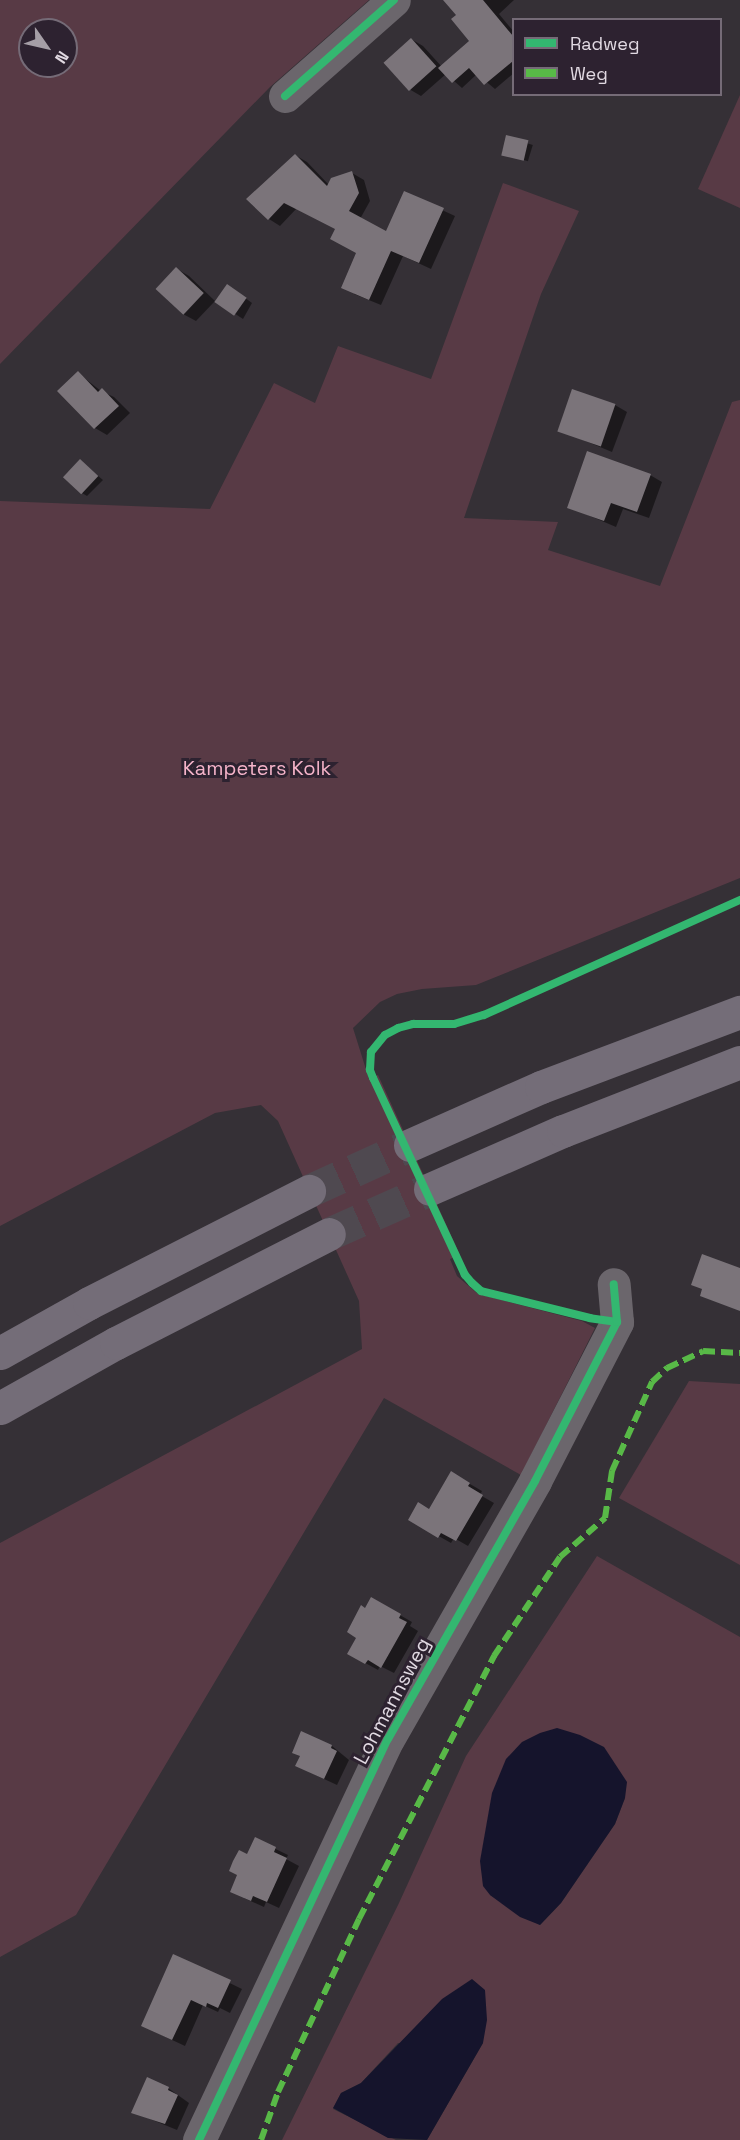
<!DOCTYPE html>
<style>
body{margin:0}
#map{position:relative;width:740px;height:2140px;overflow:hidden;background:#353036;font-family:"Space Grotesk",sans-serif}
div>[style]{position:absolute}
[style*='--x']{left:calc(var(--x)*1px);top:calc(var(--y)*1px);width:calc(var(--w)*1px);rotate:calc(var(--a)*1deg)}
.green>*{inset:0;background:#583a45}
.water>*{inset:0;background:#15142c}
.shadow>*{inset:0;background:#0007;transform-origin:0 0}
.building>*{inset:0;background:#7b747a;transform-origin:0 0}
.highway-tunnel>*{height:33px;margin-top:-16.5px;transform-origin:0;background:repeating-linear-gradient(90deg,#4f4950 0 33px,transparent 0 49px)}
.minor>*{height:33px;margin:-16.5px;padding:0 16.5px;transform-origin:16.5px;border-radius:16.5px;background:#6b666c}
.highway>*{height:33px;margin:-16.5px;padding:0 16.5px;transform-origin:16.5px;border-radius:16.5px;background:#746d78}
.quiet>*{height:6px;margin-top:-3px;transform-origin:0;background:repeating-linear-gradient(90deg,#58b947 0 12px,transparent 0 18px)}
.cycleway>*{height:8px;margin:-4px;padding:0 4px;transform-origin:4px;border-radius:4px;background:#33b770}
span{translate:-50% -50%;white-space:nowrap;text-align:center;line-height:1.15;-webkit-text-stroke:6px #2d2230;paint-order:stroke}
.park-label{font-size:20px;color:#f5b3c9}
.street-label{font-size:20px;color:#e1d9e2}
.legend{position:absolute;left:512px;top:18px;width:210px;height:78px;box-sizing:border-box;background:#2d2230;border:2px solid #756b77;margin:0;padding:8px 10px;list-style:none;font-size:18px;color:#e1d9e2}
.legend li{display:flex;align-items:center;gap:12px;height:30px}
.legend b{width:30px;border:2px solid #756b77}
.north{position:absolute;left:18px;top:18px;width:60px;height:60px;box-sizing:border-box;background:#2d2230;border:2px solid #756b77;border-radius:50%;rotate:124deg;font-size:16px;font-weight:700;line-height:24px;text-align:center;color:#e1d9e2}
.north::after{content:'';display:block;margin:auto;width:21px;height:27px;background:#a59ea6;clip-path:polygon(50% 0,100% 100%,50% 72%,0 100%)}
</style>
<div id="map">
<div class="green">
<div style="clip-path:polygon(evenodd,0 0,369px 0,270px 87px,0 364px,0 0,30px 30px,66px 30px,66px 66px,30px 66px,30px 30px)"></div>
<div style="clip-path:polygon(740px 95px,740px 208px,698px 189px)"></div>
<div style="clip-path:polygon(503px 183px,579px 211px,541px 294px,464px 518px,558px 522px,548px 550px,660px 586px,732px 402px,740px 400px,740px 878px,476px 985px,422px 989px,397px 994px,380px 1002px,353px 1028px,369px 1079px,378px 1075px,460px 1255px,450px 1259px,457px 1276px,478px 1294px,582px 1321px,595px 1328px,521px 1475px,384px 1398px,76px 1915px,0 1957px,0 1543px,362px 1349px,359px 1301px,278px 1121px,261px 1105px,215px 1113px,0 1226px,0 501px,210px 509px,274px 383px,315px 403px,338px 346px,431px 379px)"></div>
<div style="clip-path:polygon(689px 1381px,740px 1384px,740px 1565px,619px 1498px)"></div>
<div style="clip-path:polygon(evenodd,597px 1556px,740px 1637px,740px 2140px,427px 2140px,483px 2043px,398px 2043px,361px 2083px,341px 2093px,333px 2109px,396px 2140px,282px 2140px,399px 1903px,466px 1756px,597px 1556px,625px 1798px,615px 1824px,561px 1903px,540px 1925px,490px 1895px,625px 1798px)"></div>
</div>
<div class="water">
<div style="clip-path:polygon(557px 1728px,580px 1735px,604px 1747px,627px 1782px,625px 1798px,615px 1824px,561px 1903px,540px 1925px,520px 1917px,490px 1895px,483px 1886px,480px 1861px,492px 1793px,506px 1759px,522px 1742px,540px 1733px)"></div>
<div style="clip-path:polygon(472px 1979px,485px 1990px,487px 2020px,483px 2043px,427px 2140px,388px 2138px,333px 2108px,341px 2093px,361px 2083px,442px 1999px)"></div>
</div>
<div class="shadow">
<div style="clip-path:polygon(457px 0,514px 0,499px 14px,514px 32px,514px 73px,495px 89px,477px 74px,462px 88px,446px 74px,421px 96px,409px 89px,411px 39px,423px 46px,442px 67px,472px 41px,458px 15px)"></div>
<div style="left:507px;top:137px;width:27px;height:17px;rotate:17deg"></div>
<div style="clip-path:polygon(295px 155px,307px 162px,329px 185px,352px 173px,364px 180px,370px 201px,360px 219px,387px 233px,405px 193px,455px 216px,431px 269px,403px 256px,381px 305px,354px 294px,358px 253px,337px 229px,297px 208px,280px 226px,269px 219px)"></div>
<div style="clip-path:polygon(177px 269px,189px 276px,215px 301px,196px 321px,183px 314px)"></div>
<div style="clip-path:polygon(233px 289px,252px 303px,243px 319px,217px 302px)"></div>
<div style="clip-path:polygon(78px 373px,101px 391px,114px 397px,130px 413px,107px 435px,95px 428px)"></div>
<div style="clip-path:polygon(615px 405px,627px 412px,612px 452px,559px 430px)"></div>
<div style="clip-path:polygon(80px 461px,103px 480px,87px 496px,82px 493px)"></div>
<div style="clip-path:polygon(650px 475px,662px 482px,649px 518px,623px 509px,616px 527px,569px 507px)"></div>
<div style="clip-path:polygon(451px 1473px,482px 1491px,480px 1495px,494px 1503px,468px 1546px,454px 1538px,451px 1543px,410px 1520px,430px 1511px)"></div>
<div style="clip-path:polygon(372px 1599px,412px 1622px,410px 1626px,418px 1631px,394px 1673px,380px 1666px,378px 1670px,349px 1654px,358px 1637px,366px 1610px)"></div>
<div style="clip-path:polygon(302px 1733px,332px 1746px,349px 1760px,337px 1785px,309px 1772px)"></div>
<div style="clip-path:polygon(255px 1839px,288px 1855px,286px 1859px,299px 1866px,279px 1908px,266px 1902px,264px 1907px,244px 1898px,248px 1856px)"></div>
<div style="clip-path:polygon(174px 1956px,242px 1989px,230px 2013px,220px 2008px,218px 2012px,203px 2005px,185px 2046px,155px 2032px)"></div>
<div style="clip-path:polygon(168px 2088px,189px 2103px,177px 2130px,133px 2112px)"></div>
</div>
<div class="building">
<div style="clip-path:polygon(443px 0,483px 0,513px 36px,513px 61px,484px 85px,469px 68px,452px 83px,438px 68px,469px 41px,451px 19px,456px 15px)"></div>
<div style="left:411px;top:38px;width:38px;height:37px;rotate:48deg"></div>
<div style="left:506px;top:135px;width:23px;height:21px;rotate:13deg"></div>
<div style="clip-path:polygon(295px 154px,327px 186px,331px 178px,352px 171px,359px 193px,349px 211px,386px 231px,404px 191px,444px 208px,419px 263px,391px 251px,369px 300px,341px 288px,356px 253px,330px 239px,335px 229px,284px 203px,268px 220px,246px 199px)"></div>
<div style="left:176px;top:267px;width:38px;height:30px;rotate:43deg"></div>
<div style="left:227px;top:284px;width:24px;height:22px;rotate:35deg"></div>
<div style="clip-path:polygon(78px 371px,98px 392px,102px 388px,119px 406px,94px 429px,57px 391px)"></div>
<div style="left:572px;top:389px;width:46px;height:45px;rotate:19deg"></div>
<div style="clip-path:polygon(587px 451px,651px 474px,637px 512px,611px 503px,604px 521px,567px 508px)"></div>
<div style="left:80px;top:459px;width:25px;height:25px;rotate:43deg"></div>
<div style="clip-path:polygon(702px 1254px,740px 1268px,740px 1311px,700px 1296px,702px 1289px,691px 1285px)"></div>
<div style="clip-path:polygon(451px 1471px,470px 1483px,468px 1486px,483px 1495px,456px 1541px,441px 1533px,438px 1538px,408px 1520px,418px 1502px,429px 1509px)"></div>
<div style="clip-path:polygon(371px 1597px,401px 1614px,399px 1618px,407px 1622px,381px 1668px,368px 1660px,365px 1664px,347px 1654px,356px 1638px,347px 1632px,361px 1605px,365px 1608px)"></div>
<div style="clip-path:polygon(301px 1731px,332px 1745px,331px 1748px,337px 1751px,324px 1779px,295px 1766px,300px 1756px,292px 1753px)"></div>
<div style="clip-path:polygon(255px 1837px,276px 1847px,274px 1852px,287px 1858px,267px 1902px,253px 1896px,251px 1901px,230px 1892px,237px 1875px,229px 1871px,233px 1861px,239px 1850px,247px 1854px)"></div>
<div style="clip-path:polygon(173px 1954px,231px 1980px,218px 2008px,207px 2003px,206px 2007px,191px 2000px,172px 2040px,141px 2026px)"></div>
<div style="clip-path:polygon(147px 2077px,169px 2087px,168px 2090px,178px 2095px,165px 2124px,131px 2113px)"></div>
</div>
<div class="highway-tunnel">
<div style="--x:309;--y:1191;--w:111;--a:-24.5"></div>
<div style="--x:329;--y:1234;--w:111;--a:-24"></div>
</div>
<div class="minor">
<div style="--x:285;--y:96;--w:145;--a:-41.4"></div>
<div style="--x:199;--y:2140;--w:443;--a:-64.8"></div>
<div style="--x:388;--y:1739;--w:297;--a:-60.3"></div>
<div style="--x:535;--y:1481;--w:179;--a:-62.7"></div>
<div style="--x:617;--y:1322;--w:38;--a:-95"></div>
</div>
<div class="highway">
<div style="--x:410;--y:1145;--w:143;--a:-23.9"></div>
<div style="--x:541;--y:1087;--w:213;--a:-20.7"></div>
<div style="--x:430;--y:1189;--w:145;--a:-23.6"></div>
<div style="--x:563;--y:1131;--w:190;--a:-21.3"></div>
<div style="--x:0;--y:1353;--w:102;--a:-29.3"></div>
<div style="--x:89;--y:1303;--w:247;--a:-27"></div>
<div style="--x:0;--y:1408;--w:133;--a:-29.3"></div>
<div style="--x:116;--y:1343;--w:239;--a:-27.1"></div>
</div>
<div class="quiet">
<div style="--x:261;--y:2140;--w:51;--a:-70.5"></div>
<div style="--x:278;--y:2092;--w:191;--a:-64.9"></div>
<div style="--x:359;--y:1919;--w:296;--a:-62.8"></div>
<div style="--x:494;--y:1656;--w:119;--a:-56.3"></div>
<div style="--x:560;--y:1557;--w:60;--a:-40.9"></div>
<div style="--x:605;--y:1518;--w:48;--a:-81.5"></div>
<div style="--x:612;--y:1471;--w:98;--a:-65.8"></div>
<div style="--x:652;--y:1382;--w:21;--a:-43"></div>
<div style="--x:667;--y:1368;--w:40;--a:-25"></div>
<div style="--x:703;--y:1351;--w:37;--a:3"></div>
</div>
<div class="cycleway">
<div style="--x:285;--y:96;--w:145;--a:-41.4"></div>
<div style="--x:617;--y:1322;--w:27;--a:-172"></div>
<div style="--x:590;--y:1318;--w:112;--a:-166.1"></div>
<div style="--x:481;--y:1291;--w:12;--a:-138"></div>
<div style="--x:472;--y:1283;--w:11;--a:-131"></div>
<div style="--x:465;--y:1275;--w:217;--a:-115"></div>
<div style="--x:373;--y:1078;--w:9;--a:-111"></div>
<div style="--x:370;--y:1070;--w:18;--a:-87"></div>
<div style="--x:371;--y:1052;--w:22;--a:-51"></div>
<div style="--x:385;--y:1035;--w:15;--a:-28"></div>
<div style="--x:398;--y:1028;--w:16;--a:-15"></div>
<div style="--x:413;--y:1024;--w:41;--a:0"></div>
<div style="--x:454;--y:1024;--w:31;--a:-17"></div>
<div style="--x:484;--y:1015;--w:281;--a:-24.2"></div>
<div style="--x:199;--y:2140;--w:443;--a:-64.8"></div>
<div style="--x:388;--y:1739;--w:297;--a:-60.3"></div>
<div style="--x:535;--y:1481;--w:179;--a:-62.7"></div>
<div style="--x:617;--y:1322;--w:38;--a:-95"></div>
</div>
<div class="park-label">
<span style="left:257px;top:768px">Kampeters Kolk</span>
</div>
<div class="street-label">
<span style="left:392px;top:1701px;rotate:-62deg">Lohmannsweg</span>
</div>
<ul class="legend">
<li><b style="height:8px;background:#33b770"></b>Radweg</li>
<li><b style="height:8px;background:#58b947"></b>Weg</li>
</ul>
<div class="north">N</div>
</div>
